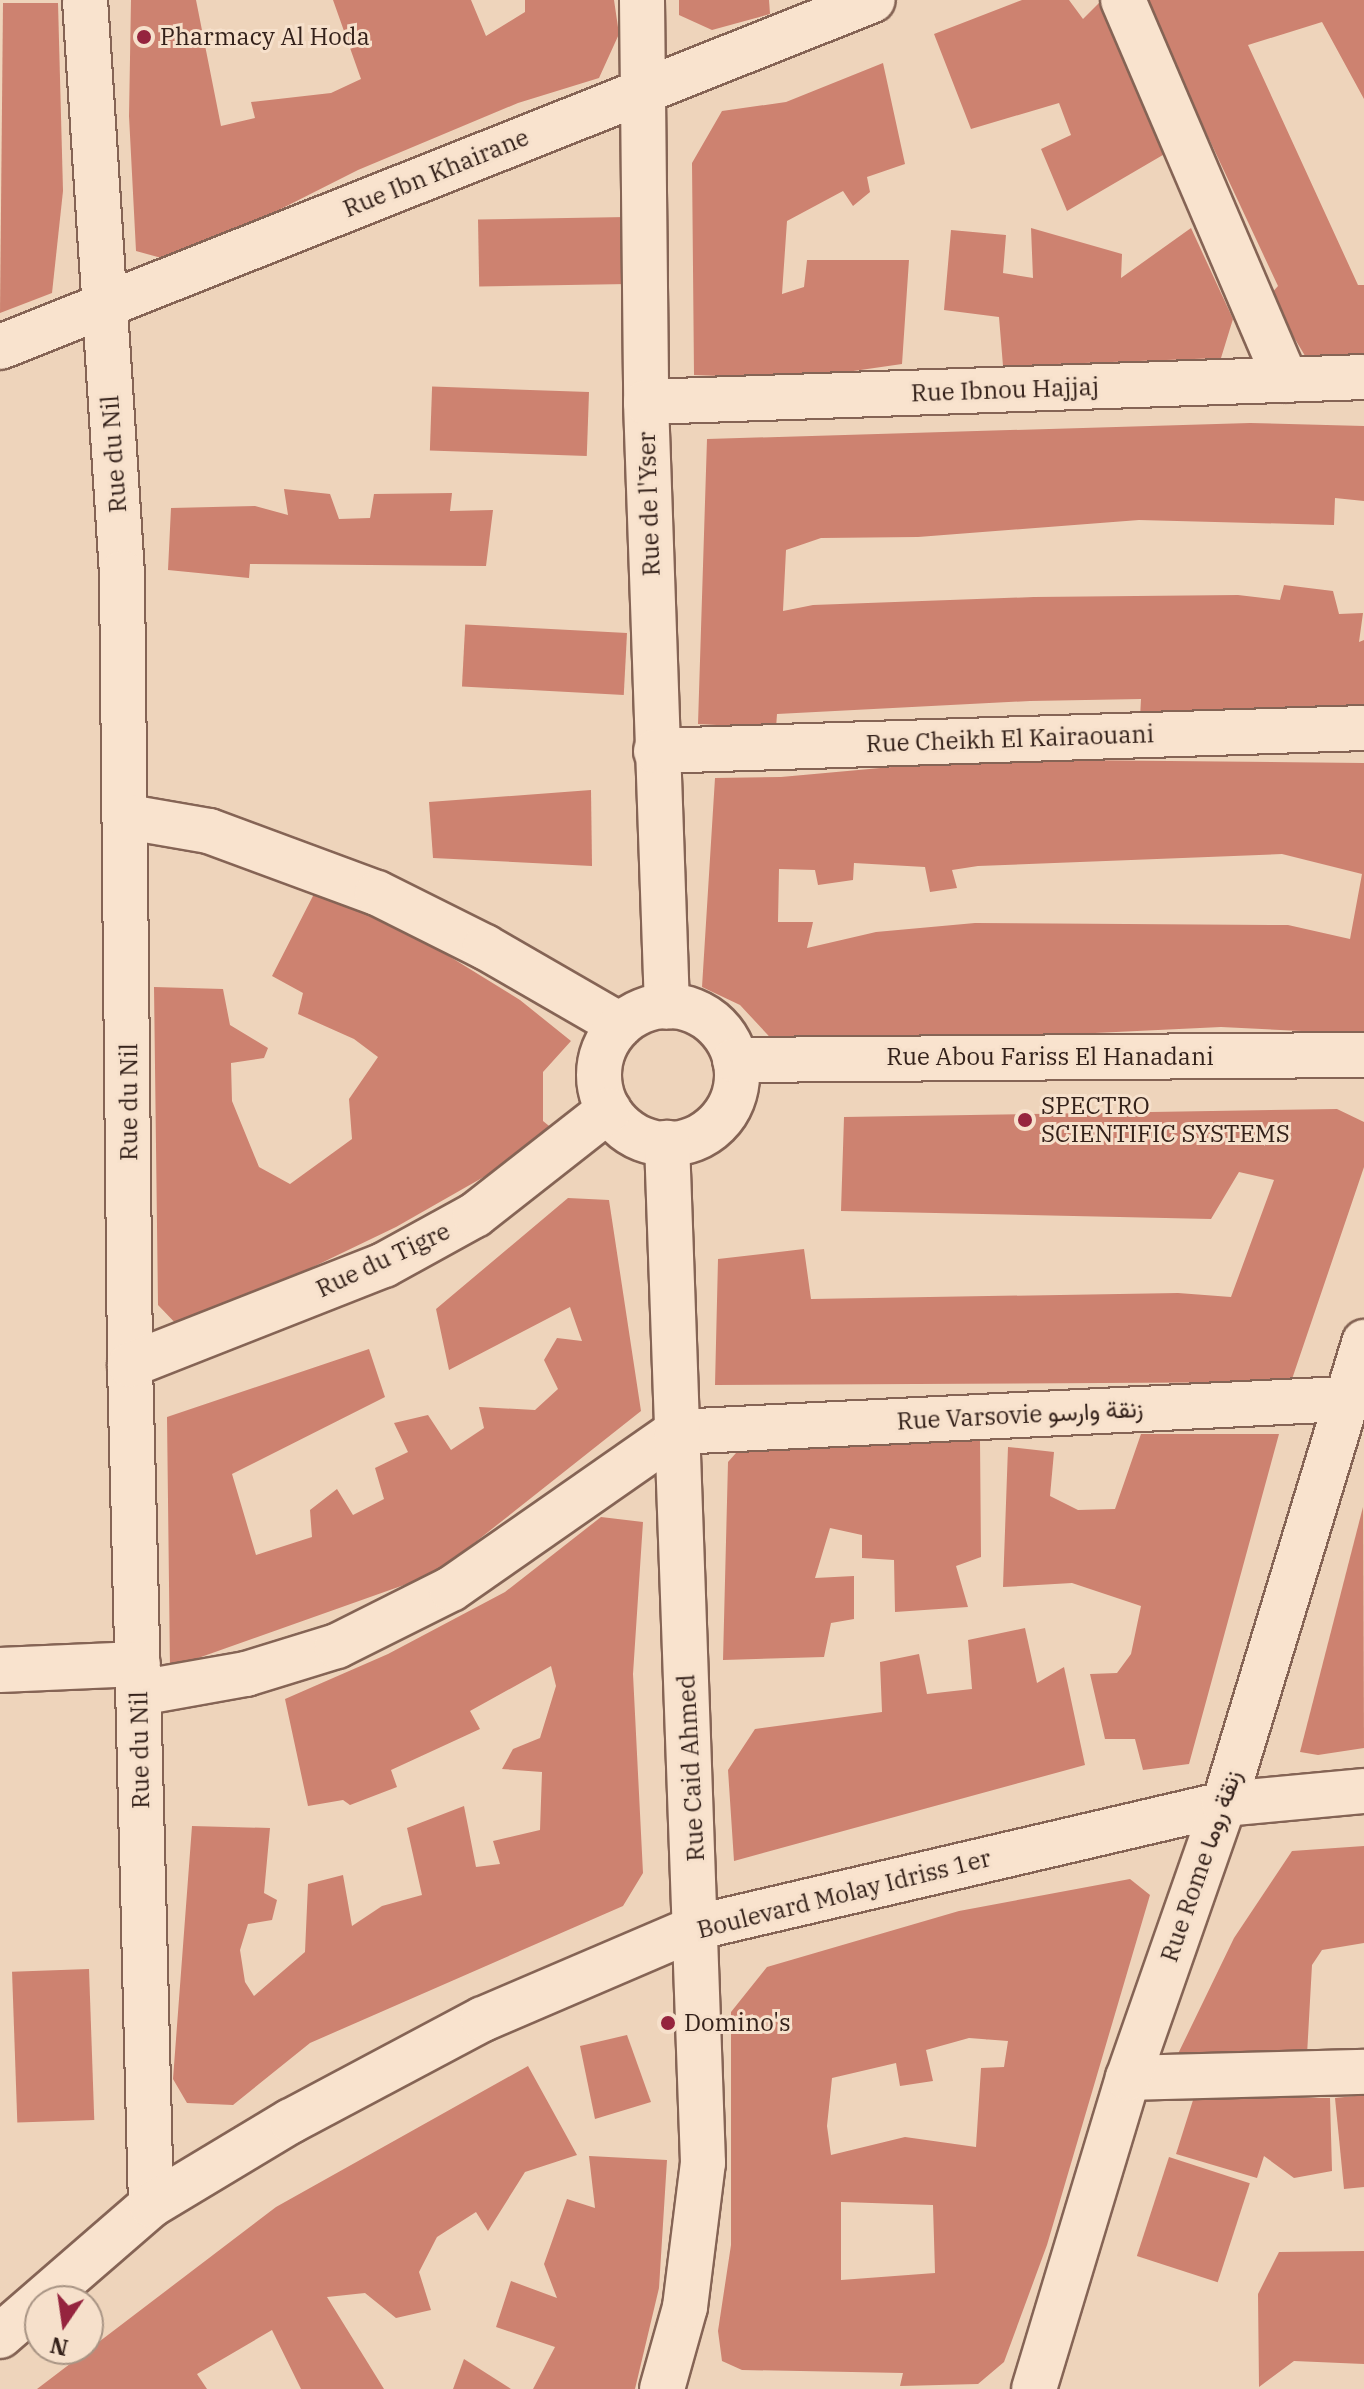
<!DOCTYPE html>
<meta charset="utf-8">
<style>
body{margin:0}
#map{position:relative;width:1364px;height:2389px;overflow:hidden;background:#eed4bb;font-family:"IBM Plex Serif",Vazirmatn,serif}
div>[style]{position:absolute}
[style*='--x']{left:calc(var(--x)*1px);top:calc(var(--y)*1px);width:calc(var(--w)*1px);rotate:calc(var(--a)*1deg)}
.building>*{inset:0;background:#cd8270;transform-origin:0 0}
.roads{filter:drop-shadow(2px 0 #856455) drop-shadow(-2px 0 #856455) drop-shadow(0 2px #856455) drop-shadow(0 -2px #856455)}
.minor>*{height:44px;margin:-22px;padding:0 22px;transform-origin:22px;border-radius:22px;background:#f9e3ce}
.minor>.ring{margin:-22px;padding:0;box-sizing:content-box;background:none;border:44px solid #f9e3ce;border-radius:50%}
.dots>*{width:22px;height:22px;translate:-50% -50%;box-sizing:border-box;border:4px solid #f6e0cb;border-radius:50%}
span{translate:-50% -50%;white-space:nowrap;text-align:center;line-height:1.15;-webkit-text-stroke:6px #f6e0cb;paint-order:stroke}
.poi-label{font-size:24px;color:#34211a}
.left{translate:0 -50%;text-align:left}
.street-label{font-size:24px;color:#34211a}
.north{position:absolute;left:24px;top:2285px;width:80px;height:80px;box-sizing:border-box;background:#f6e0cb;border:2px solid #a89484;border-radius:50%;rotate:193deg;font-size:22px;font-weight:700;line-height:32px;text-align:center;color:#34211a}
.north::after{content:'';display:block;margin:auto;width:28px;height:36px;background:#95243e;clip-path:polygon(50% 0,100% 100%,50% 72%,0 100%)}
</style>
<div id="map">
<div class="building">
<div style="clip-path:polygon(131px 0,196px 0,221px 126px,255px 118px,251px 102px,331px 93px,361px 79px,333px 0,471px 0,486px 36px,525px 12px,525px 0,614px 0,619px 34px,599px 78px,518px 103px,358px 170px,176px 262px,136px 251px,129px 116px)"></div>
<div style="clip-path:polygon(679px 0,769px 0,770px 14px,712px 30px,679px 15px)"></div>
<div style="clip-path:polygon(1022px 0,1069px 0,1083px 19px,1102px 0,1168px 152px,1067px 211px,1041px 149px,1071px 135px,1059px 103px,971px 129px,934px 34px)"></div>
<div style="clip-path:polygon(1144px 0,1364px 0,1364px 99px,1322px 22px,1248px 45px,1358px 285px,1364px 285px,1364px 367px,1313px 369px,1269px 296px,1278px 286px)"></div>
<div style="clip-path:polygon(3px 3px,58px 3px,63px 191px,52px 293px,0 313px)"></div>
<div style="clip-path:polygon(883px 63px,905px 164px,867px 177px,870px 192px,853px 206px,843px 191px,787px 221px,782px 294px,804px 287px,807px 260px,909px 260px,902px 364px,798px 379px,694px 375px,692px 163px,722px 111px,786px 102px)"></div>
<div style="left:627px;top:217px;width:67px;height:149px;rotate:89deg"></div>
<div style="clip-path:polygon(1031px 228px,1122px 254px,1121px 278px,1191px 228px,1233px 319px,1221px 358px,1003px 366px,999px 317px,944px 310px,951px 230px,1006px 235px,1003px 273px,1033px 278px)"></div>
<div style="left:589px;top:392px;width:64px;height:157px;rotate:92deg"></div>
<div style="clip-path:polygon(1250px 423px,1364px 426px,1364px 501px,1335px 498px,1334px 525px,1139px 520px,918px 537px,821px 538px,786px 550px,783px 611px,813px 605px,1034px 597px,1238px 595px,1280px 600px,1284px 585px,1333px 591px,1339px 614px,1363px 613px,1359px 642px,1364px 640px,1364px 704px,1140px 718px,1141px 699px,1030px 701px,777px 714px,776px 728px,698px 724px,707px 439px)"></div>
<div style="clip-path:polygon(284px 489px,330px 494px,339px 519px,370px 518px,374px 494px,452px 493px,450px 511px,493px 510px,486px 566px,250px 564px,249px 578px,168px 570px,171px 508px,255px 506px,288px 515px)"></div>
<div style="left:627px;top:633px;width:62px;height:162px;rotate:93deg"></div>
<div style="clip-path:polygon(evenodd,980px 759px,1364px 763px,1364px 1034px,1221px 1027px,780px 1048px,740px 1005px,702px 987px,715px 778px,781px 777px,980px 759px,1282px 854px,1362px 874px,1350px 939px,1288px 925px,975px 923px,876px 932px,807px 948px,813px 922px,778px 922px,779px 869px,815px 870px,818px 885px,853px 880px,854px 863px,925px 867px,930px 892px,957px 888px,952px 870px,978px 866px,1282px 854px)"></div>
<div style="clip-path:polygon(591px 790px,592px 866px,433px 858px,429px 802px)"></div>
<div style="clip-path:polygon(315px 892px,413px 934px,520px 1000px,571px 1041px,543px 1072px,543px 1121px,559px 1134px,396px 1227px,182px 1330px,158px 1305px,154px 987px,223px 989px,230px 1025px,268px 1048px,264px 1058px,231px 1063px,232px 1101px,259px 1167px,290px 1184px,352px 1139px,349px 1099px,378px 1057px,354px 1039px,298px 1014px,303px 993px,272px 976px)"></div>
<div style="clip-path:polygon(1337px 1109px,1364px 1122px,1364px 1167px,1291px 1382px,715px 1385px,718px 1259px,804px 1249px,811px 1299px,1178px 1293px,1231px 1297px,1274px 1180px,1239px 1172px,1211px 1219px,841px 1211px,844px 1117px)"></div>
<div style="clip-path:polygon(568px 1198px,609px 1200px,641px 1411px,435px 1574px,170px 1668px,167px 1417px,369px 1349px,385px 1397px,232px 1474px,256px 1555px,312px 1537px,310px 1510px,337px 1489px,353px 1515px,384px 1499px,375px 1468px,408px 1452px,394px 1423px,428px 1415px,451px 1450px,484px 1428px,479px 1407px,535px 1410px,558px 1389px,544px 1360px,557px 1338px,582px 1341px,570px 1307px,449px 1370px,436px 1309px)"></div>
<div style="clip-path:polygon(1141px 1434px,1279px 1434px,1189px 1764px,1143px 1770px,1135px 1739px,1105px 1739px,1090px 1674px,1117px 1673px,1131px 1654px,1141px 1606px,1072px 1583px,1003px 1587px,1008px 1447px,1054px 1452px,1050px 1496px,1078px 1510px,1115px 1509px)"></div>
<div style="clip-path:polygon(980px 1440px,981px 1557px,956px 1566px,968px 1607px,895px 1612px,894px 1560px,862px 1558px,862px 1535px,830px 1528px,815px 1578px,854px 1576px,854px 1619px,831px 1623px,824px 1657px,723px 1660px,728px 1462px,744px 1444px)"></div>
<div style="clip-path:polygon(1363px 1507px,1364px 1748px,1318px 1755px,1300px 1752px)"></div>
<div style="clip-path:polygon(601px 1517px,643px 1522px,633px 1674px,643px 1873px,623px 1906px,310px 2043px,233px 2105px,187px 2103px,173px 2079px,192px 1826px,270px 1828px,264px 1893px,277px 1900px,272px 1920px,248px 1924px,240px 1950px,245px 1982px,254px 1996px,305px 1952px,308px 1884px,343px 1875px,352px 1926px,382px 1906px,422px 1895px,407px 1828px,464px 1806px,476px 1867px,500px 1864px,493px 1841px,540px 1830px,542px 1772px,502px 1769px,513px 1749px,540px 1738px,556px 1686px,551px 1666px,470px 1711px,480px 1729px,391px 1770px,397px 1787px,350px 1805px,343px 1800px,308px 1806px,285px 1699px,388px 1654px,505px 1592px)"></div>
<div style="clip-path:polygon(1025px 1628px,1037px 1683px,1064px 1667px,1085px 1765px,734px 1861px,728px 1770px,755px 1729px,882px 1712px,880px 1662px,919px 1654px,927px 1694px,972px 1689px,968px 1640px)"></div>
<div style="clip-path:polygon(1364px 1846px,1364px 1943px,1322px 1950px,1312px 1965px,1307px 2055px,1176px 2058px,1234px 1938px,1292px 1851px)"></div>
<div style="clip-path:polygon(evenodd,1130px 1879px,1150px 1895px,1047px 2245px,1004px 2362px,978px 2384px,900px 2386px,903px 2373px,742px 2370px,722px 2361px,718px 2331px,731px 2245px,731px 2012px,767px 1967px,959px 1911px,1130px 1879px,969px 2038px,1008px 2041px,1004px 2067px,981px 2068px,976px 2147px,905px 2137px,831px 2155px,827px 2126px,832px 2078px,896px 2063px,900px 2086px,933px 2081px,926px 2050px,969px 2038px,1130px 1879px,841px 2202px,933px 2205px,935px 2273px,841px 2280px,841px 2202px)"></div>
<div style="left:89px;top:1969px;width:151px;height:77px;rotate:88deg"></div>
<div style="clip-path:polygon(627px 2035px,651px 2102px,595px 2119px,580px 2046px)"></div>
<div style="clip-path:polygon(528px 2066px,577px 2155px,525px 2172px,488px 2231px,476px 2212px,437px 2237px,419px 2272px,431px 2310px,396px 2318px,365px 2293px,327px 2297px,384px 2389px,301px 2389px,272px 2330px,197px 2374px,207px 2389px,37px 2389px,276px 2207px)"></div>
<div style="clip-path:polygon(1364px 2095px,1364px 2187px,1344px 2189px,1335px 2098px)"></div>
<div style="clip-path:polygon(1194px 2097px,1330px 2098px,1332px 2171px,1294px 2178px,1264px 2156px,1257px 2178px,1176px 2154px)"></div>
<div style="clip-path:polygon(589px 2156px,667px 2160px,659px 2288px,635px 2389px,533px 2389px,555px 2347px,496px 2327px,511px 2281px,557px 2298px,544px 2264px,567px 2199px,595px 2208px)"></div>
<div style="left:1169px;top:2157px;width:85px;height:104px;rotate:18deg"></div>
<div style="clip-path:polygon(1364px 2251px,1364px 2364px,1294px 2361px,1259px 2387px,1258px 2294px,1279px 2252px)"></div>
<div style="clip-path:polygon(464px 2359px,511px 2389px,453px 2389px)"></div>
</div>
<div class="roads">
<div class="minor">
<div style="--x:85;--y:0;--w:574;--a:86.31"></div>
<div style="--x:122;--y:573;--w:792;--a:89.42"></div>
<div style="--x:130;--y:1365;--w:840;--a:88.57"></div>
<div style="--x:642;--y:0;--w:402;--a:89.4"></div>
<div style="--x:646;--y:402;--w:605;--a:88.01"></div>
<div style="--x:1123;--y:0;--w:413;--a:66.8"></div>
<div style="--x:0;--y:347;--w:939;--a:-21.68"></div>
<div style="--x:646;--y:402;--w:718;--a:-1.99"></div>
<div style="--x:656;--y:751;--w:708;--a:-1.86"></div>
<div style="--x:128;--y:817;--w:82;--a:9.8"></div>
<div style="--x:209;--y:831;--w:179;--a:20.3"></div>
<div style="--x:377;--y:893;--w:121;--a:26.6"></div>
<div style="--x:485;--y:947;--w:156;--a:30"></div>
<div class="ring" style="left:599px;top:1006px;width:94px;height:94px"></div>
<div style="--x:735;--y:1060;--w:629;--a:-0.46"></div>
<div style="--x:130;--y:1365;--w:273;--a:-21.5"></div>
<div style="--x:384;--y:1265;--w:104;--a:-28.8"></div>
<div style="--x:475;--y:1215;--w:170;--a:-38.1"></div>
<div style="--x:0;--y:1670;--w:138;--a:-2.5"></div>
<div style="--x:139;--y:1693;--w:109;--a:-10.1"></div>
<div style="--x:246;--y:1674;--w:95;--a:-17.1"></div>
<div style="--x:337;--y:1646;--w:127;--a:-26.6"></div>
<div style="--x:451;--y:1589;--w:274;--a:-34.9"></div>
<div style="--x:676;--y:1432;--w:689;--a:-2.83"></div>
<div style="--x:1128;--y:2078;--w:236;--a:-1.5"></div>
<div style="--x:0;--y:2336;--w:200;--a:-40.9"></div>
<div style="--x:151;--y:2205;--w:163;--a:-31"></div>
<div style="--x:291;--y:2121;--w:217;--a:-28"></div>
<div style="--x:483;--y:2019;--w:234;--a:-23.2"></div>
<div style="--x:698;--y:1927;--w:540;--a:-13.16"></div>
<div style="--x:1224;--y:1804;--w:141;--a:-5.3"></div>
<div style="--x:662;--y:2389;--w:85;--a:-74.3"></div>
<div style="--x:685;--y:2307;--w:145;--a:-82.9"></div>
<div style="--x:703;--y:2163;--w:1021;--a:-92.02"></div>
<div style="--x:1034;--y:2389;--w:325;--a:-73.2"></div>
<div style="--x:1128;--y:2078;--w:290;--a:-70.7"></div>
<div style="--x:1224;--y:1804;--w:483;--a:-73.1"></div>
</div>
</div>
<div class="dots">
<div style="left:144px;top:37px;background:#95243e"></div>
<div style="left:1025px;top:1120px;background:#95243e"></div>
<div style="left:668px;top:2023px;background:#95243e"></div>
</div>
<div class="poi-label">
<span class="left" style="left:160px;top:37px">Pharmacy Al Hoda</span>
<span class="left" style="left:1041px;top:1120px">SPECTRO<br>SCIENTIFIC SYSTEMS</span>
<span class="left" style="left:684px;top:2023px">Domino's</span>
</div>
<div class="street-label">
<span style="left:436px;top:173px;rotate:-22deg">Rue Ibn Khairane</span>
<span style="left:1005px;top:390px;rotate:-2deg">Rue Ibnou Hajjaj</span>
<span style="left:114px;top:454px;rotate:-94deg">Rue du Nil</span>
<span style="left:649px;top:504px;rotate:-92deg">Rue de l'Yser</span>
<span style="left:1010px;top:739px;rotate:-2deg">Rue Cheikh El Kairaouani</span>
<span style="left:1050px;top:1057px">Rue Abou Fariss El Hanadani</span>
<span style="left:129px;top:1102px;rotate:-90deg">Rue du Nil</span>
<span style="left:383px;top:1260px;rotate:-25deg">Rue du Tigre</span>
<span style="left:1020px;top:1415px;rotate:-3deg">Rue Varsovie زنقة وارسو</span>
<span style="left:140px;top:1750px;rotate:-91deg">Rue du Nil</span>
<span style="left:691px;top:1768px;rotate:-93deg">Rue Caid Ahmed</span>
<span style="left:1201px;top:1866px;rotate:-71deg">Rue Rome زنقة روما</span>
<span style="left:844px;top:1894px;rotate:-14deg">Boulevard Molay Idriss 1er</span>
</div>
<div class="north">N</div>
</div>
